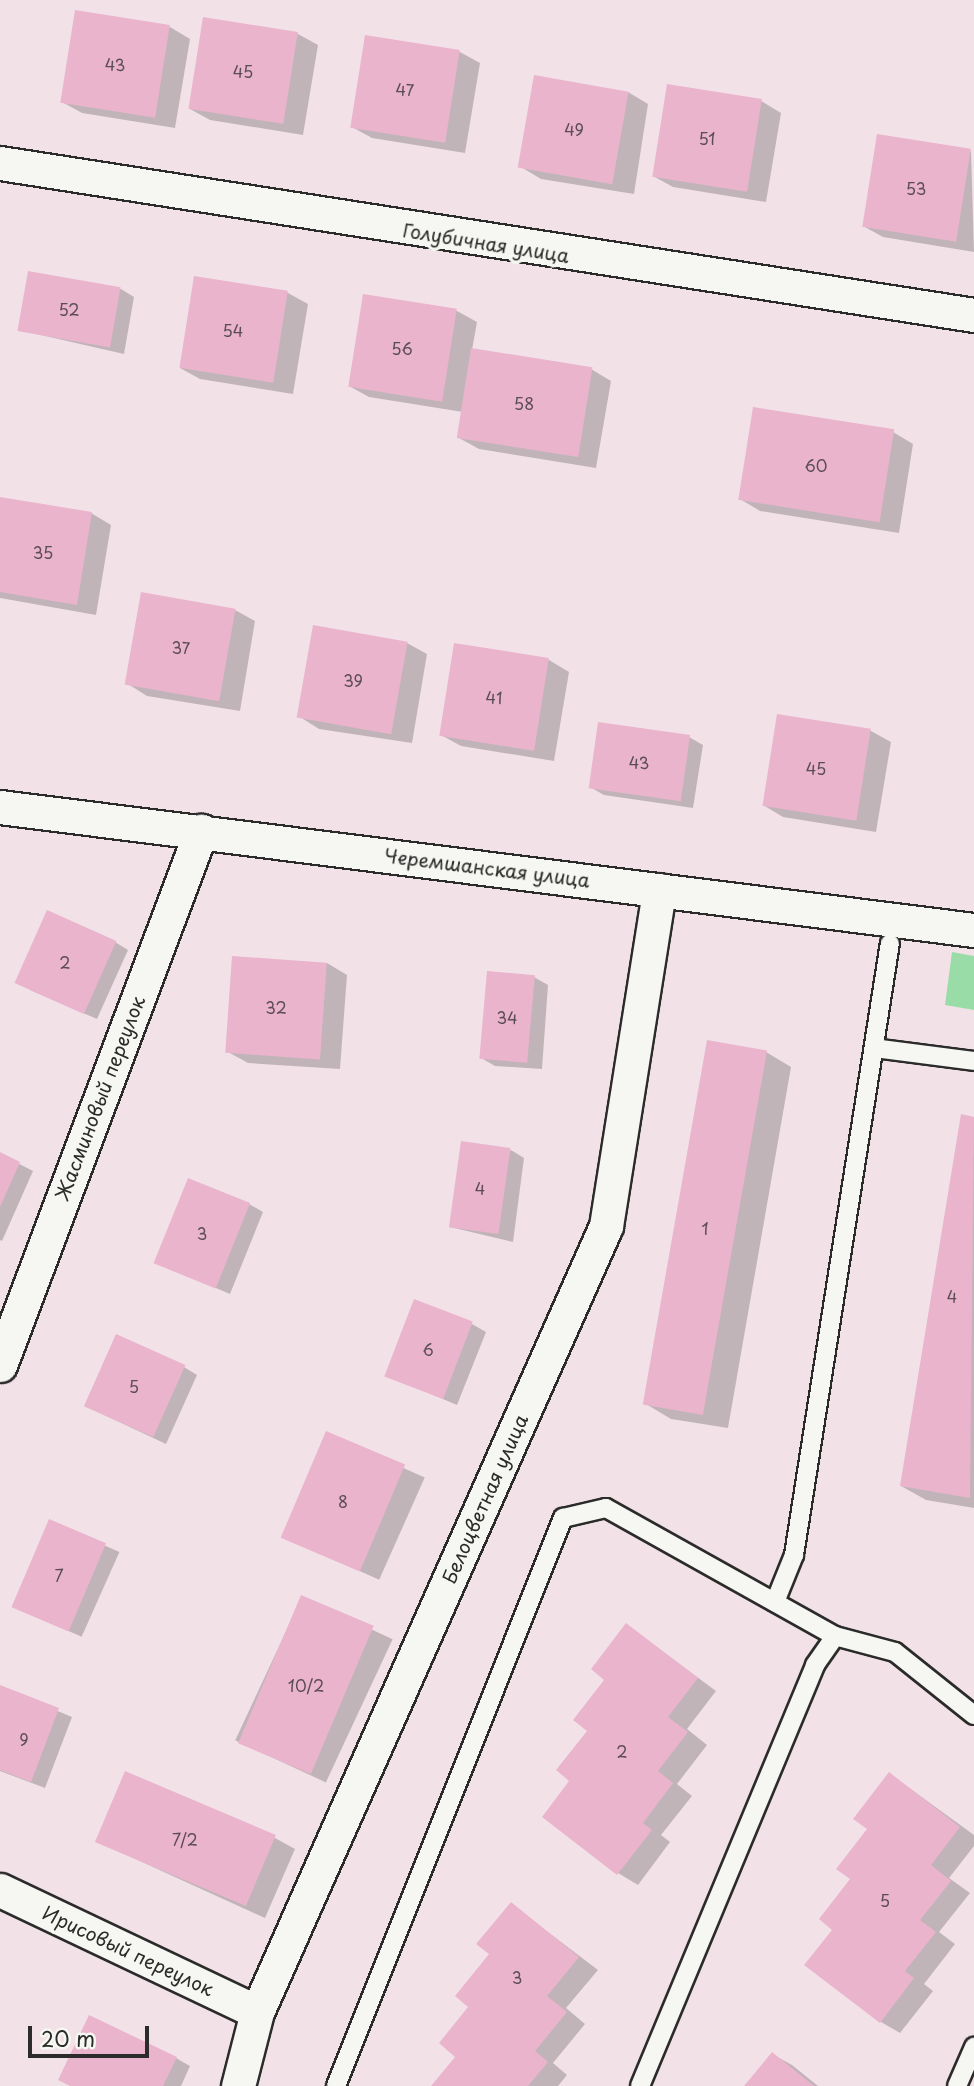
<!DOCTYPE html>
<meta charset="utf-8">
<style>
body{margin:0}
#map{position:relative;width:974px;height:2086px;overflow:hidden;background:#f2e2e7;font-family:"Playpen Sans",sans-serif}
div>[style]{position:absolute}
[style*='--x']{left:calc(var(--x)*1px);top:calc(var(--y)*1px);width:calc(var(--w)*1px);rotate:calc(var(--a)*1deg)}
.green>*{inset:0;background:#99dca7}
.shadow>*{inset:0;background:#0003;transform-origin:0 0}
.building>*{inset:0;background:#eab4cd;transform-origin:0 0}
.roads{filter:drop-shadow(2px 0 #2b2b2b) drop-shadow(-2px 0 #2b2b2b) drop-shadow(0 2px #2b2b2b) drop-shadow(0 -2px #2b2b2b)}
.service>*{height:18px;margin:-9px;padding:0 9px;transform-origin:9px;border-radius:9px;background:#f6f6f2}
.minor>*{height:33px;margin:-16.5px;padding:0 16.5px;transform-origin:16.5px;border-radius:16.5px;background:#f6f6f2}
span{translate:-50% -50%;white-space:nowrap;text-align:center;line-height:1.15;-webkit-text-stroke:7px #f6f6f2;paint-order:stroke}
.number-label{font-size:16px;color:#5b4d54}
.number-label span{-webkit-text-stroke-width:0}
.street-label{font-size:19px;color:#2b2b2b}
.scale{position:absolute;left:28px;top:2026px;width:121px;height:32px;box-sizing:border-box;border:4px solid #2b2b2b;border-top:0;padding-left:9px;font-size:21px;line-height:24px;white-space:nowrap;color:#2b2b2b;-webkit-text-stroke:5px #f6f6f2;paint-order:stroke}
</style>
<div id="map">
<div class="green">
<div style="clip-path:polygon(952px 952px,974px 956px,974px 1010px,945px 1005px)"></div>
</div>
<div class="shadow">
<div style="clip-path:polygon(205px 19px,298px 34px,318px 45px,303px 135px,210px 120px,190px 109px)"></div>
<div style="clip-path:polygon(170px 27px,190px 39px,175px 128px,82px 113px,62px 102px)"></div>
<div style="clip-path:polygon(367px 37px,460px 52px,480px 63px,465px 153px,372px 138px,352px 127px)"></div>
<div style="clip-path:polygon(628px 92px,648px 104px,634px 194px,541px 179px,521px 167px)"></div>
<div style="clip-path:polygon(761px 101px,781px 113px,766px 202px,673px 187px,653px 176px)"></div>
<div style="clip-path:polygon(971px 151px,974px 252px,883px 237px,863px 226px)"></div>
<div style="clip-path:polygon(195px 278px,288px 293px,308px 304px,293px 394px,200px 379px,180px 368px)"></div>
<div style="clip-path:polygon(121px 289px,134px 297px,124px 354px,19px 330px)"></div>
<div style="clip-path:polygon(364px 296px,457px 311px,477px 322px,472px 350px,591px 369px,611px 381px,596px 468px,479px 449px,459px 438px,463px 412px,369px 397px,349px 386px)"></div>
<div style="clip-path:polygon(893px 432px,913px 444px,899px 533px,760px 511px,740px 499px)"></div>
<div style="clip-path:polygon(0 499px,91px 513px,111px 525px,96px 615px,0 598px)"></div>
<div style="clip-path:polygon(235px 610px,255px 621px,240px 711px,147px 696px,128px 684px)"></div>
<div style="clip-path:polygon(407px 643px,427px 654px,412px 743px,319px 729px,300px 717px)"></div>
<div style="clip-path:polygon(456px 645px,549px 660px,569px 672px,554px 761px,461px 746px,441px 735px)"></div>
<div style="clip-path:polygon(778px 716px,871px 731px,891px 742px,876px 832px,783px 817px,763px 805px)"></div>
<div style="clip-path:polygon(689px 737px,703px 745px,693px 808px,604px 795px,590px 787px)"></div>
<div style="clip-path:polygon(115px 942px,128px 950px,97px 1019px,30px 990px)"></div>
<div style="clip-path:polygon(327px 963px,347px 975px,340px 1069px,248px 1063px,228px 1052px)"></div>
<div style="clip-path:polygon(534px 977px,548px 985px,542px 1069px,495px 1066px,481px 1058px)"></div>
<div style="clip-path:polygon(766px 1052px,791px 1067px,728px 1428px,671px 1419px,646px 1404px)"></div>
<div style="clip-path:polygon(962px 1116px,974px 1118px,974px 1508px,926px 1500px,901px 1486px)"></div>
<div style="clip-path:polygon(511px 1150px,524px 1158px,513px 1242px,450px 1227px)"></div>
<div style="clip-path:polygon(0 1154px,33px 1171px,2px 1241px,0 1240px)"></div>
<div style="clip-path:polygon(249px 1204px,263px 1212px,230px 1294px,157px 1263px)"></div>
<div style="clip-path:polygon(472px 1324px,486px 1332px,457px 1405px,386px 1375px)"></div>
<div style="clip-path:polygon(184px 1367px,197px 1375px,166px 1444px,85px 1406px)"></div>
<div style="left:327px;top:1434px;width:107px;height:112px;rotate:24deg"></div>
<div style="left:50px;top:1521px;width:76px;height:93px;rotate:24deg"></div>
<div style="left:302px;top:1597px;width:100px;height:158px;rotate:25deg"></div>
<div style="clip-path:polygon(627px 1625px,716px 1691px,687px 1729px,707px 1745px,677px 1784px,692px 1796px,661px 1835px,670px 1842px,638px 1885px,618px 1873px,572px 1781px)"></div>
<div style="clip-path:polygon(0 1687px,72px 1717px,45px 1788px,0 1771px)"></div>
<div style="clip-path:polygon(890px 1774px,974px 1835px,974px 1846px,949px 1878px,970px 1893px,939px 1932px,955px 1944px,924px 1984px,933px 1991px,900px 2033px,881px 2022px,834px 1930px)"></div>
<div style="clip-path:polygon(275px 1838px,295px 1849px,265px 1918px,96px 1841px)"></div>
<div style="clip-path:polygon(511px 1904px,598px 1970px,566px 2008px,585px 2024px,553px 2063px,567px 2075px,558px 2086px,433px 2086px,457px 2057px)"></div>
<div style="clip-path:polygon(772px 2054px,792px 2065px,818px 2086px,746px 2086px)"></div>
<div style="clip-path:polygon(176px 2058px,190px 2066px,181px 2086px,72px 2086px)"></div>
</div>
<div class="building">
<div style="left:75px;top:10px;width:96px;height:94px;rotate:9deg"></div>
<div style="left:203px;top:17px;width:96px;height:93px;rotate:9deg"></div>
<div style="left:365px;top:35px;width:96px;height:94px;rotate:9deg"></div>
<div style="left:534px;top:75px;width:96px;height:94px;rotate:10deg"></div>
<div style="left:667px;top:84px;width:96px;height:94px;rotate:9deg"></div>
<div style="left:877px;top:134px;width:95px;height:94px;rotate:9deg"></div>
<div style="left:28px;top:271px;width:94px;height:61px;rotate:10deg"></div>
<div style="left:194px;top:276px;width:95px;height:93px;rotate:9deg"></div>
<div style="left:363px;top:294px;width:95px;height:94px;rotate:9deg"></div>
<div style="left:471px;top:348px;width:123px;height:91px;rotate:9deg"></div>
<div style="left:753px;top:407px;width:143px;height:94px;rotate:9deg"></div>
<div style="clip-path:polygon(0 497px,92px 512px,77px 605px,0 592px)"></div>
<div style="left:141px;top:592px;width:96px;height:94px;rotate:10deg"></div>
<div style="left:313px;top:625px;width:96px;height:94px;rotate:10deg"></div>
<div style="left:454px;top:643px;width:96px;height:94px;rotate:9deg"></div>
<div style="left:777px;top:714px;width:95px;height:93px;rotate:9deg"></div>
<div style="left:598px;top:722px;width:93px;height:67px;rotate:8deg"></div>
<div style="left:47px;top:910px;width:76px;height:80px;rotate:24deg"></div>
<div style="left:232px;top:956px;width:95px;height:97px;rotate:4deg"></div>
<div style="left:487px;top:971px;width:48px;height:88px;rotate:5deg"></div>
<div style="left:707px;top:1040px;width:61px;height:370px;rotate:10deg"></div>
<div style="clip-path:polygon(961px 1114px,974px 1117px,970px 1498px,900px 1486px)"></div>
<div style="left:461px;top:1141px;width:50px;height:87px;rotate:8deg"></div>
<div style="clip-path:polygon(0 1152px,20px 1162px,0 1207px)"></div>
<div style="left:188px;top:1178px;width:67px;height:92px;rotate:22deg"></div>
<div style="left:414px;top:1299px;width:63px;height:83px;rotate:21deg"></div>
<div style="left:116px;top:1334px;width:76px;height:79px;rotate:24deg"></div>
<div style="left:326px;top:1431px;width:86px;height:116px;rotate:23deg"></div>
<div style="left:49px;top:1519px;width:62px;height:96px;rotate:23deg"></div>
<div style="left:301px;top:1595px;width:79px;height:161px;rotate:23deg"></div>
<div style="clip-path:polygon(626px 1623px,698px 1678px,668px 1717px,688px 1732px,658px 1771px,673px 1783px,643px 1823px,652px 1830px,617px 1875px,542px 1817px,569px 1781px,556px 1770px,587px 1731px,573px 1720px,604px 1680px,591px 1669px)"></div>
<div style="clip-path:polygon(0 1685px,59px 1708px,31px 1782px,0 1770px)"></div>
<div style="left:125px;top:1771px;width:164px;height:77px;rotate:23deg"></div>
<div style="clip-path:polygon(889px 1772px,960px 1827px,931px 1865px,951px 1881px,920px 1920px,936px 1932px,905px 1971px,914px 1978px,880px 2023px,804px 1965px,832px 1930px,819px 1919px,850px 1879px,836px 1869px,867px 1829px,853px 1819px)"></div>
<div style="clip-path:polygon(511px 1902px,579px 1957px,547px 1996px,567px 2012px,535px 2051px,548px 2062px,528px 2086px,431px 2086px,455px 2057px,439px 2043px,468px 2007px,455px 1996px,489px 1954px,476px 1944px)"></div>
<div style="clip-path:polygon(89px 2015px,177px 2057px,163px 2086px,70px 2086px,58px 2080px)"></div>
<div style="clip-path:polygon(772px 2052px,814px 2086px,744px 2086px)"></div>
</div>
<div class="roads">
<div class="service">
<div style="--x:874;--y:1048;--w:101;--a:7.4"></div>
<div style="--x:775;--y:1602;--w:51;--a:-68"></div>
<div style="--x:794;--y:1555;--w:619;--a:-81.09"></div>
<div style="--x:336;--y:2086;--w:612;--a:-68.22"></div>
<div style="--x:563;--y:1518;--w:44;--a:-13.1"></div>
<div style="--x:606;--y:1508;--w:262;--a:29.2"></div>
<div style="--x:835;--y:1636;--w:62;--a:14.9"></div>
<div style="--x:895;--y:1652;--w:101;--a:38.6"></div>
<div style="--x:640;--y:2086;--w:456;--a:-67.4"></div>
<div style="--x:815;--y:1665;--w:35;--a:-55"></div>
<div style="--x:957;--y:2086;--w:43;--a:-66.4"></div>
</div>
<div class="minor">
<div style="--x:0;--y:163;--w:986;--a:8.87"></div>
<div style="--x:0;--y:807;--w:982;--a:7.2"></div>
<div style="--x:0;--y:1365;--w:571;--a:-69.37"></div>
<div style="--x:0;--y:1890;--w:284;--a:25.4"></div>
<div style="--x:238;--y:2086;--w:76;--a:-75.6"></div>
<div style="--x:257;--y:2012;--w:860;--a:-66.06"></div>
<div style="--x:606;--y:1226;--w:340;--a:-81"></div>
</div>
</div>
<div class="number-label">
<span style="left:115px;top:64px">43</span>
<span style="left:243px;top:71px">45</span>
<span style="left:405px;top:89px">47</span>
<span style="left:574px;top:129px">49</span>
<span style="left:707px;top:138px">51</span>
<span style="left:916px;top:188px">53</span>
<span style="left:69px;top:309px">52</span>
<span style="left:233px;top:330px">54</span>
<span style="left:402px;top:348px">56</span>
<span style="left:524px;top:403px">58</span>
<span style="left:816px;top:465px">60</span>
<span style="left:43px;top:552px">35</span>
<span style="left:181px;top:647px">37</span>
<span style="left:353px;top:680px">39</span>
<span style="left:494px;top:697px">41</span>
<span style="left:639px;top:762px">43</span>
<span style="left:816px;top:768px">45</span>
<span style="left:65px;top:962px">2</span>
<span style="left:276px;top:1007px">32</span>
<span style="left:507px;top:1017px">34</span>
<span style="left:480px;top:1188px">4</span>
<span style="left:705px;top:1228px">1</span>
<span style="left:202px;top:1233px">3</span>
<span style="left:952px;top:1296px">4</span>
<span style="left:428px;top:1349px">6</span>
<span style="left:134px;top:1386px">5</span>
<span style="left:343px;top:1501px">8</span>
<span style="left:59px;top:1575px">7</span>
<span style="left:306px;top:1685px">10/2</span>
<span style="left:24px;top:1739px">9</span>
<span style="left:622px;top:1751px">2</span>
<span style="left:185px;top:1839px">7/2</span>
<span style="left:885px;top:1900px">5</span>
<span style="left:517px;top:1977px">3</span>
</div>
<div class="street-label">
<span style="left:486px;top:243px;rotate:9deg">Голубичная улица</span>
<span style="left:487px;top:868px;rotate:7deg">Черемшанская улица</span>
<span style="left:100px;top:1098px;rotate:-69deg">Жасминовый переулок</span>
<span style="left:485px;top:1499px;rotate:-66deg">Белоцветная улица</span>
<span style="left:128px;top:1951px;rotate:25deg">Ирисовый переулок</span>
</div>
<div class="scale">20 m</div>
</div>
